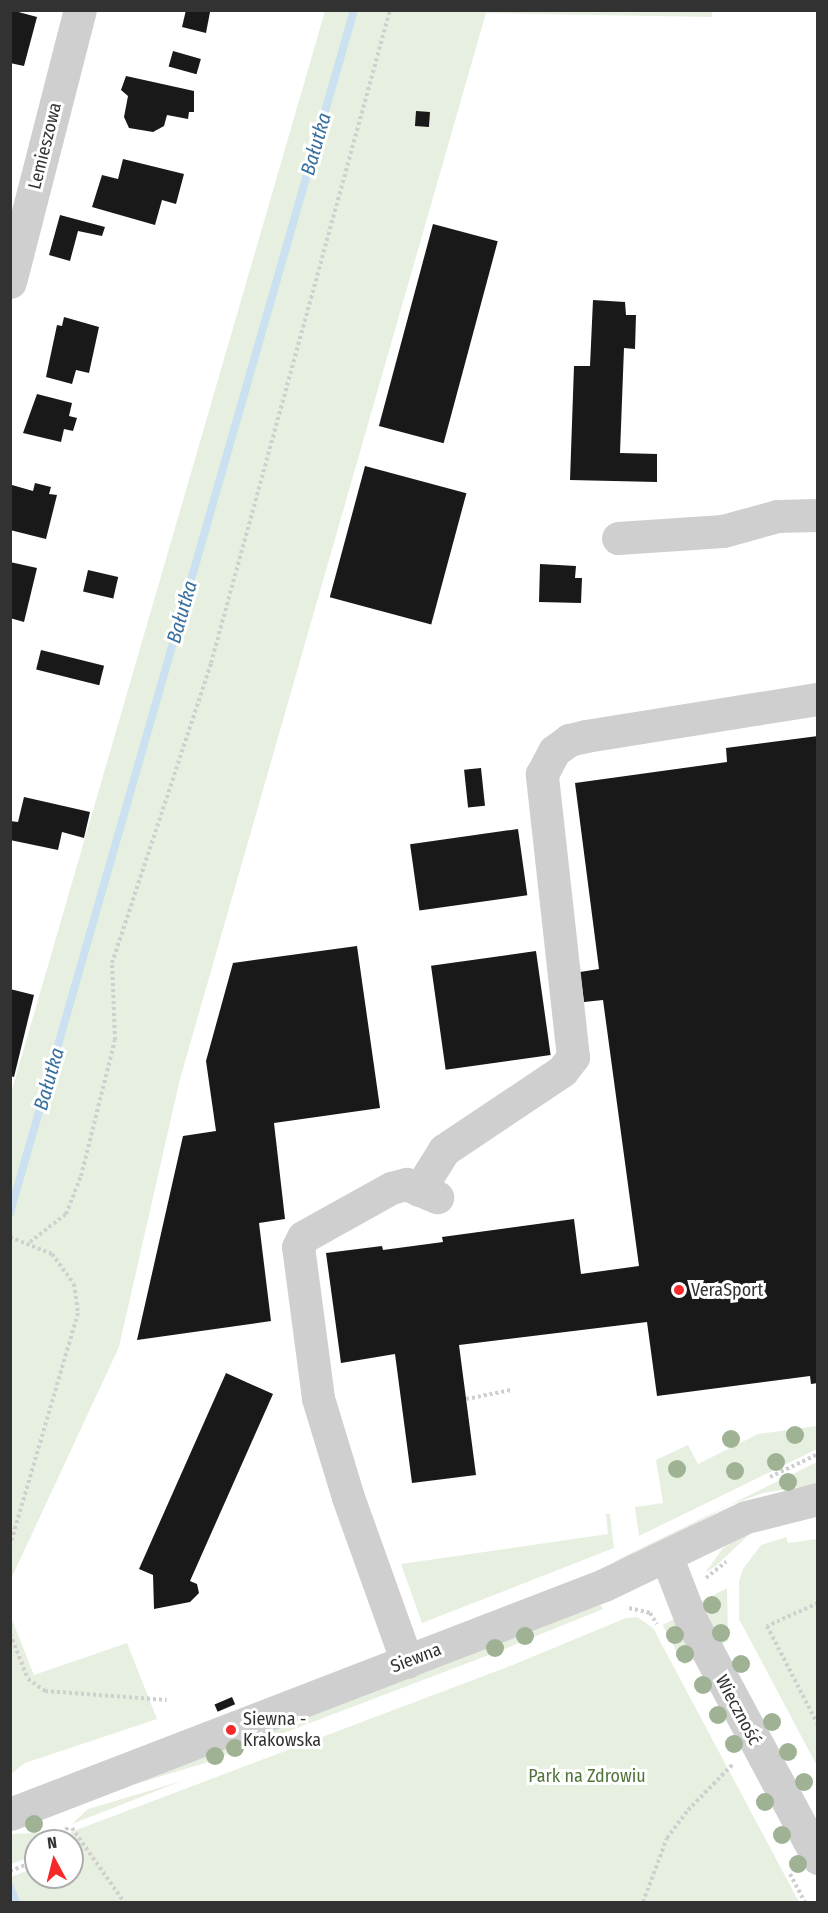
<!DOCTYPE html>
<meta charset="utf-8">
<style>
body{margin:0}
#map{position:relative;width:828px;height:1913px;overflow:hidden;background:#fff;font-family:"Fira Sans Condensed",sans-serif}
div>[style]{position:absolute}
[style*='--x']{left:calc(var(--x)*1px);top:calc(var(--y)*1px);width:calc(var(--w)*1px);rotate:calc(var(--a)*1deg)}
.green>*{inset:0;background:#e7f0e0;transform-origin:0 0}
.stream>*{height:8px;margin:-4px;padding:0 4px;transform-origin:4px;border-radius:4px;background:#cbe0f0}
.building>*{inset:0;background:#191919;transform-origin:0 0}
.path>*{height:4px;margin-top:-2px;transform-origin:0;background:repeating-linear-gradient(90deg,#cfcfcf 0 3px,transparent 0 6px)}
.minor>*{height:33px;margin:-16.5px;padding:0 16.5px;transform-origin:16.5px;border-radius:16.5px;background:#cfcfcf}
.trees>*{width:18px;height:18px;margin:-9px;border-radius:50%;background:#9fb293}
.dots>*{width:16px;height:16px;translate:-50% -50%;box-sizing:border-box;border:3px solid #fff;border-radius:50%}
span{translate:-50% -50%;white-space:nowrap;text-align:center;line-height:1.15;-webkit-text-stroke:6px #fff;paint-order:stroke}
.street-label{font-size:18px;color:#323232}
.poi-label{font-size:18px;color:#323232}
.left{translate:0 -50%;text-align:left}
.park-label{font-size:18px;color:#51733a}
.water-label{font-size:20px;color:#376f9e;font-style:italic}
.frame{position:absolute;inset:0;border:12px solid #323232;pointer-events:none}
.north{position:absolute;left:24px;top:1829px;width:60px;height:60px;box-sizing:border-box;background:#fff;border:2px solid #adadad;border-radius:50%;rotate:353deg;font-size:16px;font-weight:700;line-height:24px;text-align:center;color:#323232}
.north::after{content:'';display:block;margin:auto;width:21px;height:27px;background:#f5282a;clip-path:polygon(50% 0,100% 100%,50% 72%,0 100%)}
</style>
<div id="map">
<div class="green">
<div style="clip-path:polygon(325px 11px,712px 11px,712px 17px,486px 13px,180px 1079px,119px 1347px,11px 1579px,11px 1093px)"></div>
<div style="clip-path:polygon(817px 1426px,817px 1449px,639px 1536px,635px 1507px,663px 1503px,656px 1460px,688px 1445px,698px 1464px,730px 1448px,724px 1437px,732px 1433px,738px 1444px,758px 1434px)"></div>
<div style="clip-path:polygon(817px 1462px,817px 1484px,763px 1493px,730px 1505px,641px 1553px,613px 1562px)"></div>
<div style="clip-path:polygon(606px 1514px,610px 1514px,614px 1548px,422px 1623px,401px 1564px,608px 1534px)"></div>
<div style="clip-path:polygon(755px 1529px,716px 1566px,705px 1573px,723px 1548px)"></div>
<div style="clip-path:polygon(786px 1537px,788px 1543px,817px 1539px,817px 1766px,739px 1619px,739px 1581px,743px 1569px,761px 1545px)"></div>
<div style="clip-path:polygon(727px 1588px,728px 1641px,719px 1646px,700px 1602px)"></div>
<div style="clip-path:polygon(600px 1604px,603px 1609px,502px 1650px,205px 1763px,129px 1786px)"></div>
<div style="clip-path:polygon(11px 1617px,34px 1675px,127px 1643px,157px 1719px,25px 1763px,11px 1774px)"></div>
<div style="clip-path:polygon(637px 1617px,653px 1628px,799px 1902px,11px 1902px,11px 1877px,36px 1867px,36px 1877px,72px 1877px,72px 1841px,67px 1841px,71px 1832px,515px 1664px,626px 1618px)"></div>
<div style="left:674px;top:1619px;width:45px;height:13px;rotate:62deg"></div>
<div style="clip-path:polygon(182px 1781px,72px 1824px,88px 1809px)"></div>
<div style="clip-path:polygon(61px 1832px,56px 1841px,36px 1841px,36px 1855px,11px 1864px,11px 1834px)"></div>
</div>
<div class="stream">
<div style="--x:10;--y:1213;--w:1251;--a:-74.04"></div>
<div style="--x:10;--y:1887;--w:16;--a:68"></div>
</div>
<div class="building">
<div style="clip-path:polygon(11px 10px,37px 17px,24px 66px,10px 63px)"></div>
<div style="clip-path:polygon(186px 10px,210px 12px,206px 33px,182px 27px)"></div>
<div style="left:173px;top:51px;width:29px;height:16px;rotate:16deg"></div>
<div style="clip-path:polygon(126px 76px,194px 91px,194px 112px,189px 112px,188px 119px,167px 115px,164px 126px,153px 132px,129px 128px,124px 117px,128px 96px,121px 90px)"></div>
<div style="left:416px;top:111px;width:14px;height:15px;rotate:4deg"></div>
<div style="clip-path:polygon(123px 159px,184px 174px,176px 204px,162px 200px,155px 225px,92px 207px,102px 175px,118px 179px)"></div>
<div style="clip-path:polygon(60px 215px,105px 227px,102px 236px,78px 231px,70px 261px,49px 255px)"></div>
<div style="left:433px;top:224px;width:67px;height:209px;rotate:15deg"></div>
<div style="clip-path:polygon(593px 300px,625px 302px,626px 315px,636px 315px,635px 349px,624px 348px,620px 453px,657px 454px,657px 482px,570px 480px,574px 366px,590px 366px)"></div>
<div style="clip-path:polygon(64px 317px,99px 327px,89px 373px,76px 370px,72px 384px,46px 377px,57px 325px,62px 326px)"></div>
<div style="clip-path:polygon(37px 394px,72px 403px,69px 416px,77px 418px,73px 431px,64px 429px,61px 442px,23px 433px)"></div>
<div style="left:365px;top:466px;width:105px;height:136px;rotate:15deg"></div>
<div style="clip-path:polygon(35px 483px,51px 487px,49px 494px,57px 495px,46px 539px,10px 530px,12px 485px,33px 491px)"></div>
<div style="clip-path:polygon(10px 562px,37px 568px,24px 622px,10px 618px)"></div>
<div style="clip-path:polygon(540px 564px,576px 566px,575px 578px,582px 578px,581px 603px,539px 602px)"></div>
<div style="left:88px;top:570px;width:31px;height:22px;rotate:13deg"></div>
<div style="left:41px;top:650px;width:65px;height:20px;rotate:14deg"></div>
<div style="clip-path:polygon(818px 736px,818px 1383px,811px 1384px,810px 1376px,657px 1396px,647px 1322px,459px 1345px,476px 1475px,412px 1483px,395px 1354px,341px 1363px,326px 1253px,382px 1246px,383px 1250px,443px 1242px,442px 1237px,574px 1219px,581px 1274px,639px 1266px,603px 1000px,584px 1002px,580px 972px,599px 969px,575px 783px,727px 762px,726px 748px)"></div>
<div style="left:481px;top:768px;width:38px;height:17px;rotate:84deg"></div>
<div style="clip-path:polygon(24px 797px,90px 812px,84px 838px,62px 832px,58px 850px,10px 840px,10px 821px,18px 822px)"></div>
<div style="left:518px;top:829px;width:67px;height:109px;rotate:82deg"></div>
<div style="clip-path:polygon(357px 946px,380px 1108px,274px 1123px,285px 1219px,259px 1223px,271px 1321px,137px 1340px,183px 1136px,216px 1131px,206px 1061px,233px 963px)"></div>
<div style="left:536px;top:951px;width:105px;height:106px;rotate:82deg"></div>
<div style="clip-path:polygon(10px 989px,34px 995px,14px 1077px,10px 1076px)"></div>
<div style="clip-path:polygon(226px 1373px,273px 1394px,190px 1581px,197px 1584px,199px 1593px,190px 1602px,154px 1609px,153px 1575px,139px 1569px)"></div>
<div style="left:232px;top:1697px;width:8px;height:19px;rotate:67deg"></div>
</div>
<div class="path">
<div style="--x:10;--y:1237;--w:45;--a:22"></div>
<div style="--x:52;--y:1254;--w:37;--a:54"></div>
<div style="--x:74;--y:1284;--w:29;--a:82"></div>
<div style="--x:78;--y:1313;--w:242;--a:106.3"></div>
<div style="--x:30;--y:1242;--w:46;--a:-37.9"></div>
<div style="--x:66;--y:1214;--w:41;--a:-68.5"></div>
<div style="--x:81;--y:1176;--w:140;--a:-76"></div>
<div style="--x:115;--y:1040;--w:77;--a:-92.2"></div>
<div style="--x:112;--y:963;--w:316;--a:-71.7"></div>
<div style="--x:211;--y:663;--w:677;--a:-74.67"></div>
<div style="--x:466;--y:1399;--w:46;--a:-11.3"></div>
<div style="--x:770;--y:1477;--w:53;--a:-25.6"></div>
<div style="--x:706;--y:1578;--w:26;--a:-39"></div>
<div style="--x:818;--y:1603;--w:56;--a:155.7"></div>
<div style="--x:767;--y:1626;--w:111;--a:62.7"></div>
<div style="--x:629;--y:1608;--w:22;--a:13"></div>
<div style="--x:650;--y:1613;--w:13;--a:58"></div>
<div style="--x:10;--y:1634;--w:48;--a:68.2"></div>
<div style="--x:28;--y:1679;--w:21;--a:35"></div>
<div style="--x:45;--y:1691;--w:122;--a:4.2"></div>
<div style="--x:72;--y:1828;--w:90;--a:54.9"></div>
<div style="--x:61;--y:1841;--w:17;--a:-65"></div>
<div style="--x:10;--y:1871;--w:28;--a:-21"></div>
<div style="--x:790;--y:1874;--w:32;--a:62"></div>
<div style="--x:643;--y:1902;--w:68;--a:-69.4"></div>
<div style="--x:667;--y:1838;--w:35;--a:-53"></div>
<div style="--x:688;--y:1810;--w:66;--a:-45.6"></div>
</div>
<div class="minor">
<div style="--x:10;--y:282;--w:281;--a:-75.6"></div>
<div style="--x:618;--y:538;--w:105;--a:-3.8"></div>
<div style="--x:723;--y:531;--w:56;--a:-15.5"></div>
<div style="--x:777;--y:516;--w:41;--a:-1.4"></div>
<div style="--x:419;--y:1190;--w:47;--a:-58"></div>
<div style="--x:444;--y:1150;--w:142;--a:-33.8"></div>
<div style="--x:562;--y:1071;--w:18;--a:-52"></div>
<div style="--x:573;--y:1057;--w:285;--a:-96.3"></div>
<div style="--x:542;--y:774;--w:26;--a:-62"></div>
<div style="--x:554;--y:751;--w:19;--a:-36"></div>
<div style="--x:569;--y:740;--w:17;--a:-13"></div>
<div style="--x:586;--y:736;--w:235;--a:-9.1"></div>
<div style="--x:667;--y:1558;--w:66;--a:68.8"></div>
<div style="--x:691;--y:1620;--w:270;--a:61.9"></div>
<div style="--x:407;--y:1662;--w:175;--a:-109.7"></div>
<div style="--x:348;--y:1497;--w:103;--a:-106.9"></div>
<div style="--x:318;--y:1398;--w:152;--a:-97.5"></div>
<div style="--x:298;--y:1247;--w:11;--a:-63"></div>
<div style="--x:303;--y:1237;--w:101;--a:-29.1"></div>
<div style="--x:391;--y:1188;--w:16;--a:-15"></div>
<div style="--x:406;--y:1184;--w:34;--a:23"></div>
<div style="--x:10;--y:1814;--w:637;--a:-21.08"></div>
<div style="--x:604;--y:1585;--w:157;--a:-25.6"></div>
<div style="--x:746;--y:1517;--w:74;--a:-14"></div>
</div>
<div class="trees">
<div style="left:795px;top:1435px"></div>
<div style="left:731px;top:1439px"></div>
<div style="left:776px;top:1462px"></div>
<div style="left:677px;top:1469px"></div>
<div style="left:735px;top:1471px"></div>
<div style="left:788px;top:1482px"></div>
<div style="left:712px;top:1605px"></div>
<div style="left:721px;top:1633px"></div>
<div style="left:675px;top:1635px"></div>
<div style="left:525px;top:1636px"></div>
<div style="left:495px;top:1648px"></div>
<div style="left:685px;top:1654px"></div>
<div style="left:741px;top:1664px"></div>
<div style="left:703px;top:1685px"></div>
<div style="left:718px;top:1715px"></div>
<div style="left:772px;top:1722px"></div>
<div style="left:734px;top:1744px"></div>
<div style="left:235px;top:1748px"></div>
<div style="left:788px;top:1752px"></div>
<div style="left:215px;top:1756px"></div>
<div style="left:804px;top:1782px"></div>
<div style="left:765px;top:1802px"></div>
<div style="left:34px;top:1824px"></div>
<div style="left:782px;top:1835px"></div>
<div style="left:798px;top:1864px"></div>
</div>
<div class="dots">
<div style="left:679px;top:1290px;background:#f5282a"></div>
<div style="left:231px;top:1730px;background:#f5282a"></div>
</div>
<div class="street-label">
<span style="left:45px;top:146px;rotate:-76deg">Lemieszowa</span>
<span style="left:416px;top:1658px;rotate:-21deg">Siewna</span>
<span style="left:738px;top:1710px;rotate:62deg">Wieczność</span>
</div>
<div class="poi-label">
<span class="left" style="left:691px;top:1290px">VeraSport</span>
<span class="left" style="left:243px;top:1730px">Siewna -<br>Krakowska</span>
</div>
<div class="park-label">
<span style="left:587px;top:1776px">Park na Zdrowiu</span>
</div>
<div class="water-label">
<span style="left:316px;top:144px;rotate:-74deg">Bałutka</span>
<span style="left:182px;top:612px;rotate:-74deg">Bałutka</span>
<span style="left:49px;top:1079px;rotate:-74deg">Bałutka</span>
</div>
<div class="frame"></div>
<div class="north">N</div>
</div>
